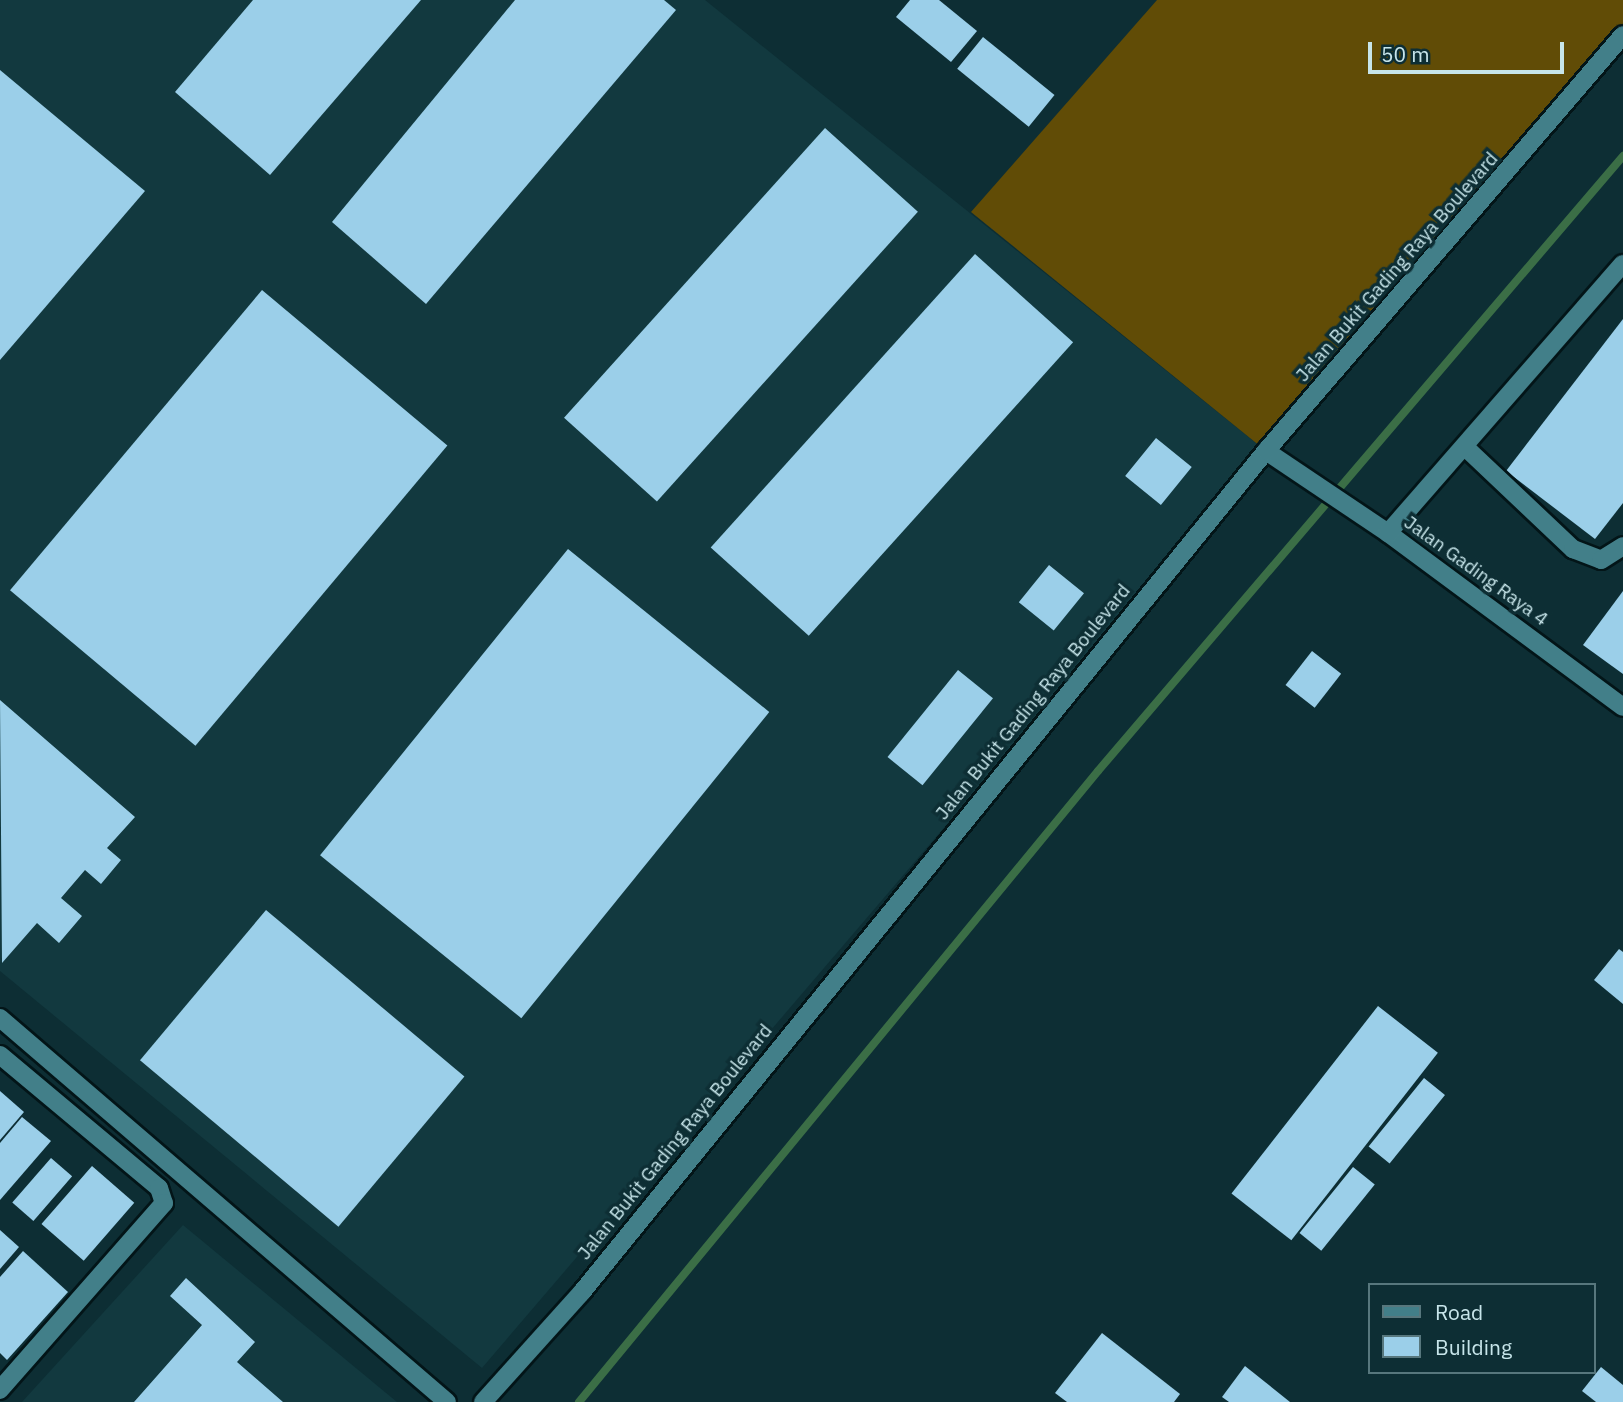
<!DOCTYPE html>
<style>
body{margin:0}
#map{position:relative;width:1623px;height:1402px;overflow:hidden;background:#0d2e34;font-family:"IBM Plex Sans",sans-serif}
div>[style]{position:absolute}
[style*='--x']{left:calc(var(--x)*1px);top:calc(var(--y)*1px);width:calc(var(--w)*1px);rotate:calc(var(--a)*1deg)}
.built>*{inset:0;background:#12393f}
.forest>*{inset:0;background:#614c06}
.stream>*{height:8px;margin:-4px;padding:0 4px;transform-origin:4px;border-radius:4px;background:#3b6e46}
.building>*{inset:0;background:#9bcfe9;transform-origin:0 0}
.roads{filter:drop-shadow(2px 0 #031518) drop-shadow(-2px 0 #031518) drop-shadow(0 2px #031518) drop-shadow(0 -2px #031518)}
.minor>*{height:18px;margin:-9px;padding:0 9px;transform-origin:9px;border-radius:9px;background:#427f89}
.tertiary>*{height:18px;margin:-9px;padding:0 9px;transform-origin:9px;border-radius:9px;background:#427f89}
span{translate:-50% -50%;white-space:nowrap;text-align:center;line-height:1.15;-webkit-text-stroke:7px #0d2e34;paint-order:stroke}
.street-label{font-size:19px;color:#c7e5ea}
.legend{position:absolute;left:1368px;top:1283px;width:228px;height:91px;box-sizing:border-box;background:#0d2e34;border:2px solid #57777d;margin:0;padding:9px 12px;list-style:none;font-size:21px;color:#c7e5ea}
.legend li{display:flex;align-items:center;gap:14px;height:35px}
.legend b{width:35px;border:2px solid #57777d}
.scale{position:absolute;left:1368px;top:42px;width:196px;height:32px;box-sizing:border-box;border:4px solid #c7e5ea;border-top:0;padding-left:9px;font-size:21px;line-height:24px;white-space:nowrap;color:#c7e5ea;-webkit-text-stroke:5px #0d2e34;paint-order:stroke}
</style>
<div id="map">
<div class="built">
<div style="clip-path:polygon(0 0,705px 0,1266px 451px,482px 1368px,0 971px)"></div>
<div style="clip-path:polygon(183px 1225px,397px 1402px,22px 1402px)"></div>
</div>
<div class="forest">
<div style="clip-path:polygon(1157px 0,1623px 0,1623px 34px,1266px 451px,971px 212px)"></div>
</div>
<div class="stream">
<div style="--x:579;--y:1402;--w:817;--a:-50.56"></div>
<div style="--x:1098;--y:771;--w:809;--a:-49.51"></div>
</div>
<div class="building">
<div style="clip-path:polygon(253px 0,421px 0,270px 175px,175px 92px)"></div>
<div style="clip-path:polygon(515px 0,664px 0,676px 10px,426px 304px,332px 222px)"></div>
<div style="clip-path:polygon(910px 0,939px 0,977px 31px,951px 62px,896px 17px)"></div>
<div style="left:983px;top:37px;width:92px;height:41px;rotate:39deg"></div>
<div style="clip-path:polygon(0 70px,145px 191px,0 360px)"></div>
<div style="left:825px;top:128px;width:125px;height:390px;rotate:42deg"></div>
<div style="left:975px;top:254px;width:132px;height:395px;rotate:42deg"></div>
<div style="left:262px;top:290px;width:242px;height:392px;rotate:40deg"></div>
<div style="clip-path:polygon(1623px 319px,1623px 503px,1595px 539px,1506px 471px)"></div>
<div style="left:1156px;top:438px;width:46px;height:49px;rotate:39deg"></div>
<div style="left:568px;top:549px;width:259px;height:394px;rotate:39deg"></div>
<div style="left:1049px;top:565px;width:45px;height:48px;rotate:39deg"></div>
<div style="clip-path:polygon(1623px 591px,1623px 674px,1583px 645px)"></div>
<div style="left:1312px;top:651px;width:37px;height:43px;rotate:38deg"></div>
<div style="left:958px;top:670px;width:45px;height:112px;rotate:39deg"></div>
<div style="clip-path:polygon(0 700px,135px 817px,107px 848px,121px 860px,101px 884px,85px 870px,61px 898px,82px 916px,59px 943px,37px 923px,2px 963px)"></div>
<div style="left:266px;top:910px;width:259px;height:196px;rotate:40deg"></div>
<div style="clip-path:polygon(1619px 949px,1623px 952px,1623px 1004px,1594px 980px)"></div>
<div style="left:1378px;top:1006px;width:76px;height:238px;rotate:38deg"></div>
<div style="left:1424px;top:1078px;width:27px;height:88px;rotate:39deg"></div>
<div style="clip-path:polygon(0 1091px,24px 1112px,0 1140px)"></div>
<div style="clip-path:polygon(22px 1117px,51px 1141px,0 1200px,0 1143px)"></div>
<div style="left:51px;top:1158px;width:28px;height:59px;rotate:41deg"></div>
<div style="left:92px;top:1166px;width:56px;height:77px;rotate:41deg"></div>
<div style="left:1353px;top:1167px;width:28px;height:85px;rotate:39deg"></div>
<div style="clip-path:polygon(0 1230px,19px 1247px,0 1269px)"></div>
<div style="clip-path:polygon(23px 1251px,68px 1292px,7px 1360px,0 1353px,0 1277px)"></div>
<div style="clip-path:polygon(186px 1278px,255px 1342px,237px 1362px,283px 1402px,134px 1402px,202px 1325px,170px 1296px)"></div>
<div style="clip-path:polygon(1102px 1333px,1180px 1394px,1174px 1402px,1067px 1402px,1055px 1393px)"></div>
<div style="clip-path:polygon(1245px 1366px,1290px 1402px,1229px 1402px,1222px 1397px)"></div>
<div style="clip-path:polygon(1601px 1367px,1623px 1385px,1623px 1402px,1596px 1402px,1582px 1391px)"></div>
</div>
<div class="roads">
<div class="minor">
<div style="--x:1465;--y:447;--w:149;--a:43.4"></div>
<div style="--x:1573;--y:549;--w:30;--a:21"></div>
<div style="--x:1601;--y:560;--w:26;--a:-32"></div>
<div style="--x:1388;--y:533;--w:292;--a:36.5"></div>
<div style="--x:0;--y:1018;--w:589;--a:40.66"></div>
<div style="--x:0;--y:1055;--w:207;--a:39.9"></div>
<div style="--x:159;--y:1188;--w:16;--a:72"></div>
<div style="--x:164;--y:1203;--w:249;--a:131.3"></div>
</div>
<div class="tertiary">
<div style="--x:1266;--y:451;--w:147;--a:33.9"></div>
<div style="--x:1388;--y:533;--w:357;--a:-48.9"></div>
<div style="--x:483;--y:1402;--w:148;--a:-48"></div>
<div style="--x:582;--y:1292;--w:1084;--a:-50.88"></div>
<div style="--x:1266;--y:451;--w:548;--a:-49.36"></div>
</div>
</div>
<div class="street-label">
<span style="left:1397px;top:267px;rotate:-49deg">Jalan Bukit Gading Raya Boulevard</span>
<span style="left:1476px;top:571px;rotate:36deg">Jalan Gading Raya 4</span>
<span style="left:1033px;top:702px;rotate:-51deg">Jalan Bukit Gading Raya Boulevard</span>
<span style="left:675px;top:1142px;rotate:-51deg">Jalan Bukit Gading Raya Boulevard</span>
</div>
<ul class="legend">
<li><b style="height:9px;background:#427f89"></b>Road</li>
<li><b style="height:19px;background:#9bcfe9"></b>Building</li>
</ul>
<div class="scale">50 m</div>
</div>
